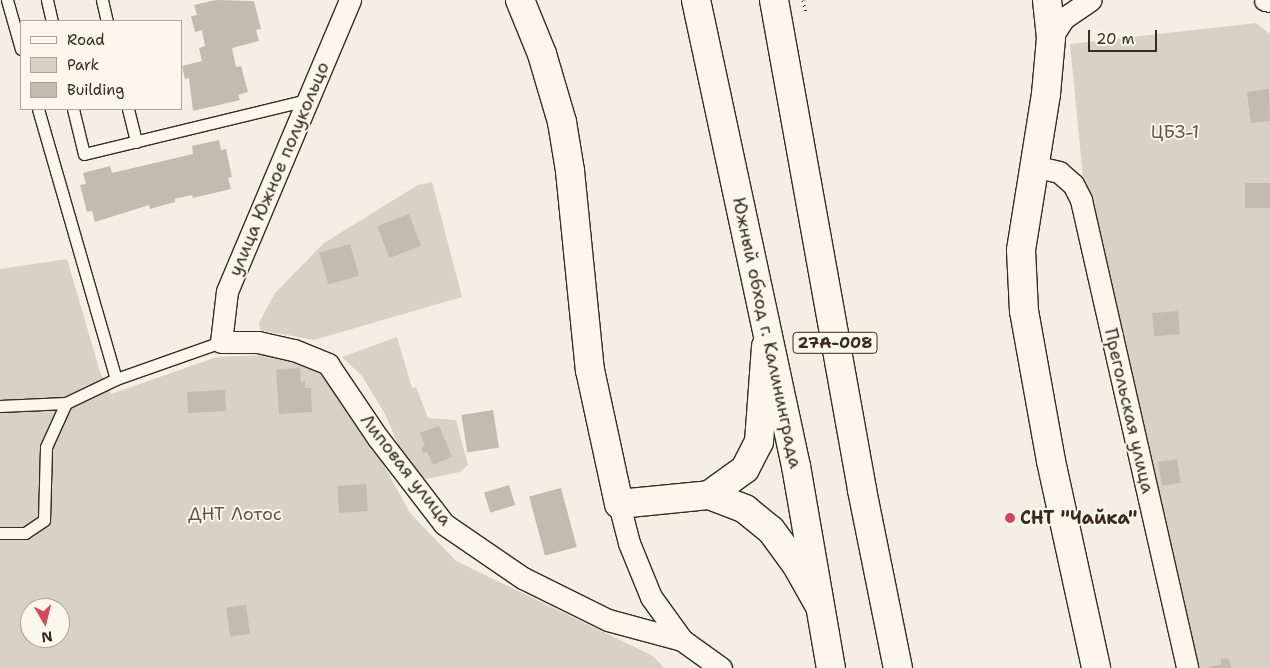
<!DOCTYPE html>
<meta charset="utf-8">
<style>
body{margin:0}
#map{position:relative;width:1270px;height:668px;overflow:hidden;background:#f3efe4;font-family:"Shantell Sans",sans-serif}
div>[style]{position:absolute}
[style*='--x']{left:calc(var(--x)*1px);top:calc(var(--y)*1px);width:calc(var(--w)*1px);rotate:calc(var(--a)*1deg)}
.green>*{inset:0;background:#d8d1c6}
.building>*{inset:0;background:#c3bbb0;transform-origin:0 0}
.path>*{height:3px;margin-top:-1.5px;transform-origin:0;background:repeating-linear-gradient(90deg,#3b2a1e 0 1px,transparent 0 5px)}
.roads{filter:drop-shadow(1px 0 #3b2a1e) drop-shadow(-1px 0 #3b2a1e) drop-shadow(0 1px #3b2a1e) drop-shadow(0 -1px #3b2a1e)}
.service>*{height:11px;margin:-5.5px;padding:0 5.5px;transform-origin:5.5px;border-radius:5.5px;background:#fbf7ec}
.minor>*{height:21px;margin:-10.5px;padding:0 10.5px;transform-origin:10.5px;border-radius:10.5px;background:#fbf7ec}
.tertiary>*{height:28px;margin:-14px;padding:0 14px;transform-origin:14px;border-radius:14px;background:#fbf7ec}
.trunk>*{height:28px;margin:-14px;padding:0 14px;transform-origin:14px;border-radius:14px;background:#fbf7ec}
.dots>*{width:14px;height:14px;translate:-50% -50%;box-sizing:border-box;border:2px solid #fbf7ec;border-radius:50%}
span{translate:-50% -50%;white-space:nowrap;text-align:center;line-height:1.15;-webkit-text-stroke:4px #fbf7ec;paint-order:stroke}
.shield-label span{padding:1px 4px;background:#fbf7ec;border:1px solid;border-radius:4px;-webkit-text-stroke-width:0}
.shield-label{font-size:16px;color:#3b2a1e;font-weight:700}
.park-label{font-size:18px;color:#625448}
.street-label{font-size:18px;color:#3b2a1e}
.poi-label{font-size:18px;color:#3b2a1e;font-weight:700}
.left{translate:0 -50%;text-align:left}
.legend{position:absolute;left:20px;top:20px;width:162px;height:90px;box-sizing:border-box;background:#fbf7ec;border:1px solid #aea59a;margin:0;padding:6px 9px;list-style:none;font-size:15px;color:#3b2a1e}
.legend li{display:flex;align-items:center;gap:10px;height:25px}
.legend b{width:25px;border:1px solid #aea59a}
.north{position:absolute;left:20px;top:598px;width:50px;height:50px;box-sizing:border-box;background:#fbf7ec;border:1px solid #aea59a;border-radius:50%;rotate:172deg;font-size:14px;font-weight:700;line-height:20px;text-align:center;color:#3b2a1e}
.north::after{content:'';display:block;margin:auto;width:18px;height:22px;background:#d1495b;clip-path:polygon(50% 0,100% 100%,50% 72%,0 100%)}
.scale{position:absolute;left:1088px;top:30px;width:69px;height:22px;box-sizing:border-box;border:2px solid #3b2a1e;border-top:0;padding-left:6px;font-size:15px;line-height:18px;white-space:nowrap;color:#3b2a1e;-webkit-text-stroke:4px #fbf7ec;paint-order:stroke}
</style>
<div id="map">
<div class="green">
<div style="clip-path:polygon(1256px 23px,1270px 34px,1270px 668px,1193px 668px,1083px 178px,1070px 44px)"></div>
<div style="clip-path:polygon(432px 182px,462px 297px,314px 340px,260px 330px,259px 323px,275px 293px,324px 243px,418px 185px)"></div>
<div style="clip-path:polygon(evenodd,67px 259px,100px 372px,111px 394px,217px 357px,286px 354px,324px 370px,358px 418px,410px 513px,456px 561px,653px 656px,664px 668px,0 668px,0 269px,67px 259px,30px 608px,60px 608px,60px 638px,30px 638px,30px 608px)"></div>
<div style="clip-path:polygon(397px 337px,412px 388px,416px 387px,428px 418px,456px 420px,468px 465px,460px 472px,421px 480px,404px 458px,385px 414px,362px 376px,342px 357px)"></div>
</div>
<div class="building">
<div style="clip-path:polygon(216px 0,254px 1px,261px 29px,256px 30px,259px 41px,232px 48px,236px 67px,241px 66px,248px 92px,238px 95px,240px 100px,193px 111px,189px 78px,185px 79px,182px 66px,202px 61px,199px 48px,205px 46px,202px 30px,195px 32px,191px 16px,197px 15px,194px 5px)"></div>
<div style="clip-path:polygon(1269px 89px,1270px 121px,1251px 123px,1247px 92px)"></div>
<div style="clip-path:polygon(219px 140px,221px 150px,226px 149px,232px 177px,228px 178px,231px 189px,193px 198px,192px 195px,175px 199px,175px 202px,150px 209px,149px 205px,95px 222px,92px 211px,87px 212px,80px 185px,86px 184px,83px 173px,110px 166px,112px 173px,116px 172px,193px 154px,192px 146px)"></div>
<div style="left:1270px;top:183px;width:25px;height:25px;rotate:90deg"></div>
<div style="left:409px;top:214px;width:34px;height:34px;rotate:69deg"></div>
<div style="left:350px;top:244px;width:33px;height:32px;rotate:74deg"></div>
<div style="left:1178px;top:311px;width:23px;height:26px;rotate:85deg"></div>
<div style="clip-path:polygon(300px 368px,301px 382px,305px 381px,305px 388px,311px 388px,312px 412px,279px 414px,276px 370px)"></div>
<div style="left:225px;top:390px;width:21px;height:38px;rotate:87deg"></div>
<div style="left:493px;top:410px;width:38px;height:32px;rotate:81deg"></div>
<div style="clip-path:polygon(439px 426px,452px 457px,433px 465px,427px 452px,423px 453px,421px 448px,425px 446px,420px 433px)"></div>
<div style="left:1177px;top:459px;width:24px;height:19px;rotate:81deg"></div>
<div style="left:366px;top:484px;width:27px;height:29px;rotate:86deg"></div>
<div style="left:509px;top:485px;width:21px;height:26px;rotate:73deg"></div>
<div style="left:561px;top:488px;width:61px;height:33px;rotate:75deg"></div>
<div style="left:246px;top:605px;width:29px;height:20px;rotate:82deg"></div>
<div style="clip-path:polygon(1229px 658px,1231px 668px,1206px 668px,1221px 664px,1221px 659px)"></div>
</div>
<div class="path">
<div style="--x:803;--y:0;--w:13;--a:77"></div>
</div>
<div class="roads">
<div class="service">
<div style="--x:7;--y:0;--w:51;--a:74.1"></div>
<div style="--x:47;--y:0;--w:22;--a:77"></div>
<div style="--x:102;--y:0;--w:22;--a:77"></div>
<div style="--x:38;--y:109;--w:281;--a:73.9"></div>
<div style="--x:73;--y:109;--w:46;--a:76.3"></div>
<div style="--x:84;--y:154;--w:230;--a:-13.6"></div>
<div style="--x:128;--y:109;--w:34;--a:76"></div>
<div style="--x:0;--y:406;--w:66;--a:-2.6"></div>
<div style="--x:0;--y:533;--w:25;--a:0"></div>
<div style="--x:25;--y:533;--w:23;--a:-34"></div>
<div style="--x:44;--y:520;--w:73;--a:-88.4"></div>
<div style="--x:46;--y:447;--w:48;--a:-65.6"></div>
<div style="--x:66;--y:403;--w:55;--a:-25.6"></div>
<div style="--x:116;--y:379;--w:111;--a:-19.4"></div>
</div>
<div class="minor">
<div style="--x:350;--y:0;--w:316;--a:112.9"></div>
<div style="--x:227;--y:291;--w:51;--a:96.7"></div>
<div style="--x:221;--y:342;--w:37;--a:0"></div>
<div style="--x:258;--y:342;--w:37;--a:13"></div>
<div style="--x:294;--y:350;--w:37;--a:22"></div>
<div style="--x:328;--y:364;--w:89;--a:56"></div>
<div style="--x:378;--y:438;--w:108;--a:52.5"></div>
<div style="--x:444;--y:524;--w:96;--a:34.4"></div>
<div style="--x:523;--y:578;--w:95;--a:26.3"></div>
<div style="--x:608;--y:620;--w:77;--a:15.1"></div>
<div style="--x:1265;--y:0;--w:5;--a:11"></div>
<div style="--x:1051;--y:38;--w:24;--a:-57"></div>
<div style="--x:1064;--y:18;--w:32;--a:-34"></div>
<div style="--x:1033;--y:166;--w:27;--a:13"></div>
<div style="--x:1059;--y:172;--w:18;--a:41"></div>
<div style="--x:1073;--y:184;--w:18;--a:63"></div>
<div style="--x:1081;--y:200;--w:480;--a:77.2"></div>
<div style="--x:619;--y:504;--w:40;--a:75.6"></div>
<div style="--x:629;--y:543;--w:58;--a:67.8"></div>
<div style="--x:651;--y:597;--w:53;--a:54.2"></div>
<div style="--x:682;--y:640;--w:48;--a:35.7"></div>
</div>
<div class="tertiary">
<div style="--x:520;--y:0;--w:58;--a:67.8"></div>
<div style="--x:542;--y:54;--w:71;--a:73.6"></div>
<div style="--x:562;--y:122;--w:50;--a:80.7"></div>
<div style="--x:570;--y:171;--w:200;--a:84.3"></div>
<div style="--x:590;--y:370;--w:137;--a:77.8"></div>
<div style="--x:619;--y:504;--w:90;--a:-5.7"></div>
<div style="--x:709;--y:495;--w:39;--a:21"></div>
<div style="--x:745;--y:509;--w:33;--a:39"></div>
<div style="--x:771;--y:530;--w:42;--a:53.7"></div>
<div style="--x:796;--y:564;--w:45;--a:60.6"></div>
<div style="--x:1047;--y:0;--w:38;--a:84"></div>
<div style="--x:1051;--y:38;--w:56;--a:95.1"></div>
<div style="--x:1046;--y:94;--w:158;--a:99.1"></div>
<div style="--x:1021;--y:250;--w:61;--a:87.2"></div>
<div style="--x:1024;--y:311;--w:152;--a:79.8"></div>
<div style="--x:1051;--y:461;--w:212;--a:77.7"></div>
<div style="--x:709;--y:495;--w:44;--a:-35.8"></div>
<div style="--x:745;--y:469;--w:30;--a:-63"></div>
<div style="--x:759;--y:442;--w:96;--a:-85.8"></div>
</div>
<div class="trunk">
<div style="--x:696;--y:0;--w:477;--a:77.9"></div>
<div style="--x:796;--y:466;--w:205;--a:80.2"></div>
<div style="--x:774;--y:0;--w:498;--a:79.8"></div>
<div style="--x:862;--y:490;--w:182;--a:78.6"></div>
</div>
</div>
<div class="dots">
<div style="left:1010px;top:518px;background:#d1495b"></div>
</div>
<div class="shield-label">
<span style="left:835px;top:343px">27А-008</span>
</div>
<div class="park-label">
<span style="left:1175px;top:132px">ЦБЗ-1</span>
<span style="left:235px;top:514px">ДНТ Лотос</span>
</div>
<div class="street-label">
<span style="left:279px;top:169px;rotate:-67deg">улица Южное полукольцо</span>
<span style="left:767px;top:333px;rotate:78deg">Южный обход г. Калининграда</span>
<span style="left:1129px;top:411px;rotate:77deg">Прегольская улица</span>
<span style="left:406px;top:470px;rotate:52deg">Липовая улица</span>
</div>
<div class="poi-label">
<span class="left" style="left:1020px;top:518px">СНТ "Чайка"</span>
</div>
<ul class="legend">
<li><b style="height:6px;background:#fbf7ec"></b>Road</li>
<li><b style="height:14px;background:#d8d1c6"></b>Park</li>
<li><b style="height:14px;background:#c3bbb0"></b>Building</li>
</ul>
<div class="north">N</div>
<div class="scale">20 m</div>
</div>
